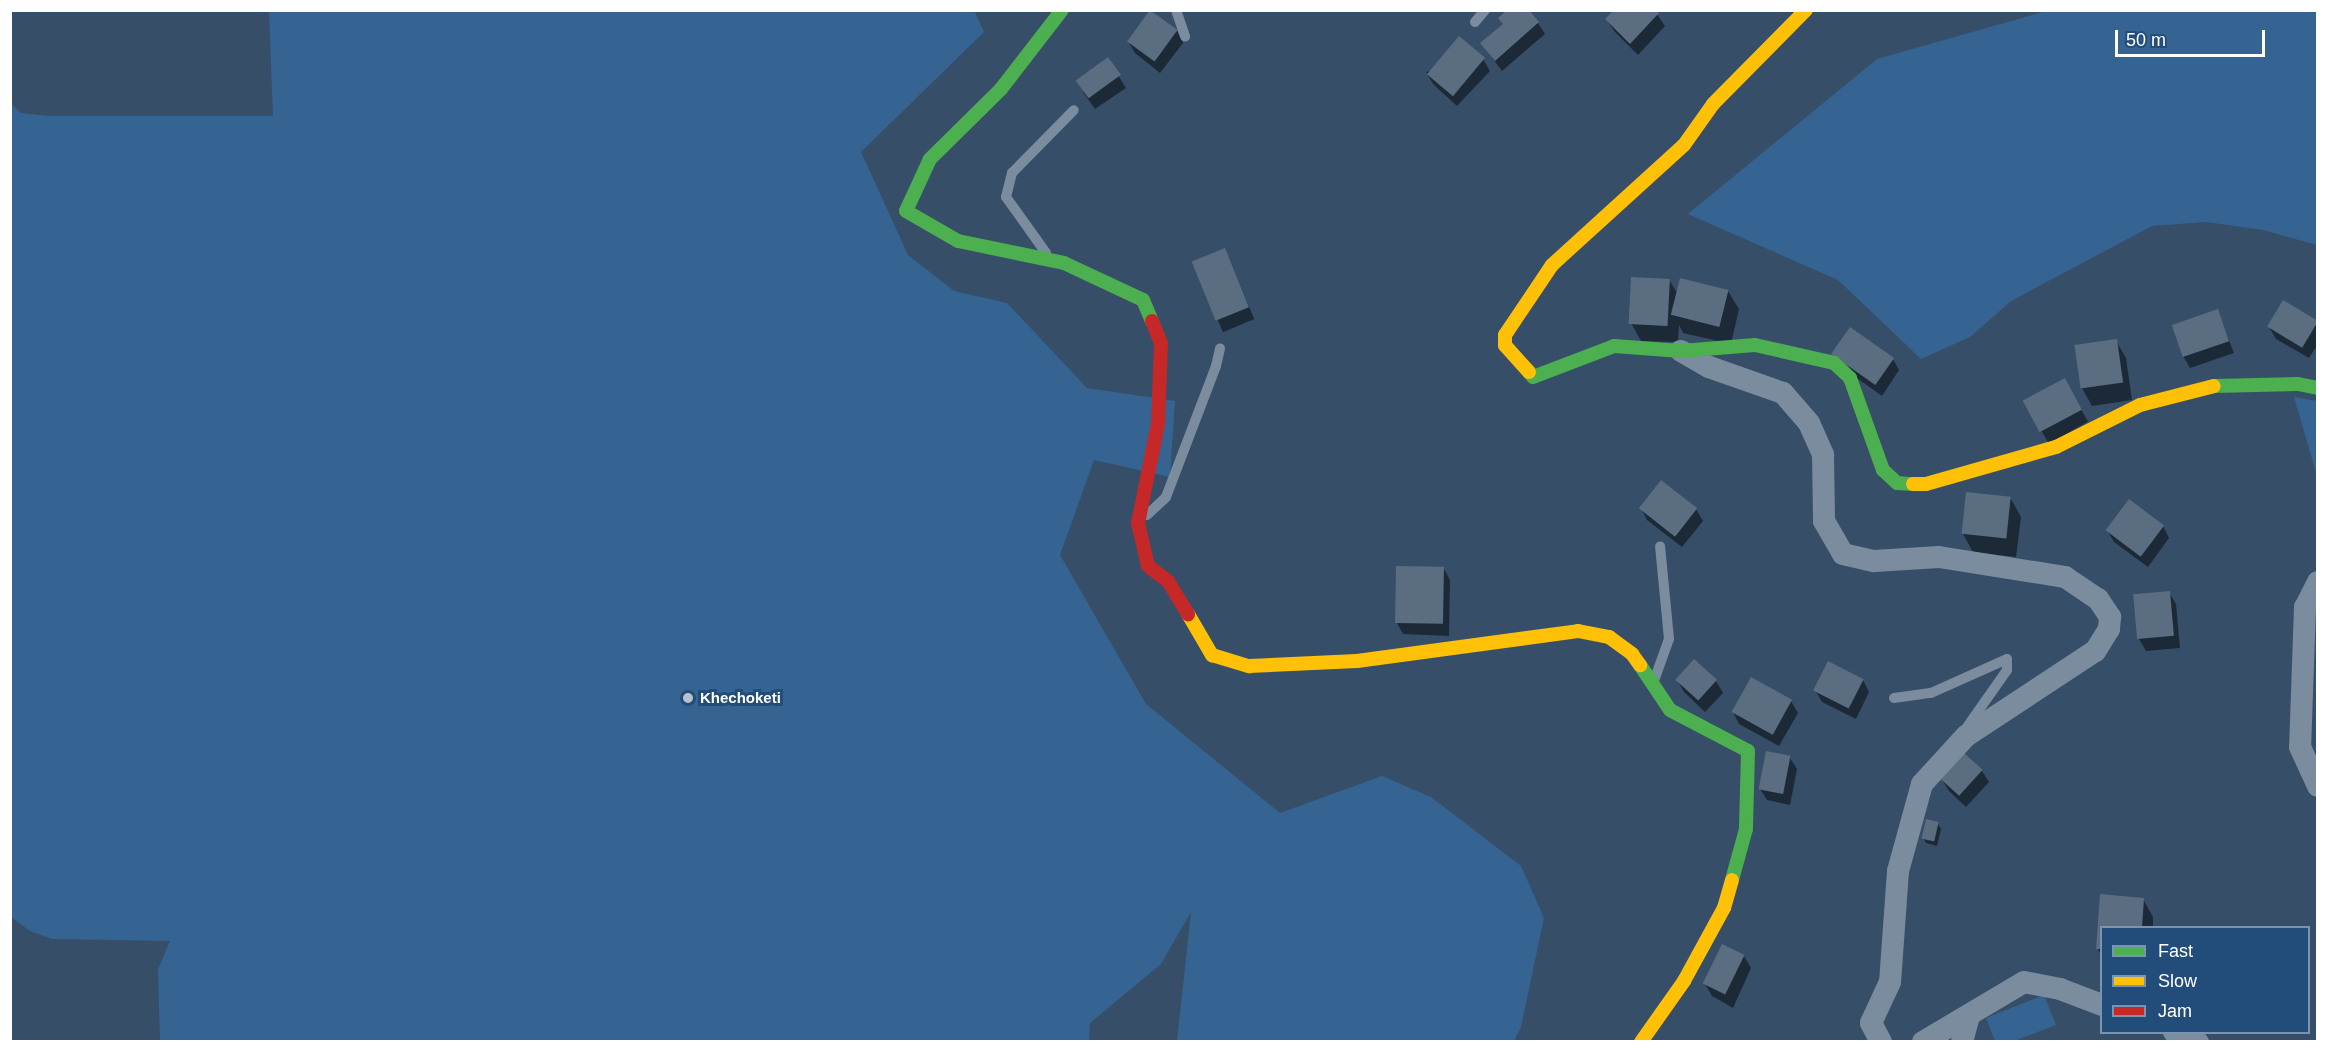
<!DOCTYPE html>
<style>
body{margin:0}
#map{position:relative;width:2328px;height:1052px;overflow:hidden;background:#364e67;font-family:Helvetica,sans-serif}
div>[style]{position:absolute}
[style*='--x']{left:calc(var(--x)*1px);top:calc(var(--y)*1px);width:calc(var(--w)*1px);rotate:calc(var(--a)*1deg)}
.green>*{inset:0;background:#356492}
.shadow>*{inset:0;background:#0007;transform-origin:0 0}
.building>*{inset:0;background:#5b6d80;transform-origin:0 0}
.lane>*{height:10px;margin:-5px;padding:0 5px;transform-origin:5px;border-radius:5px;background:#7b8c9e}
.street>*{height:22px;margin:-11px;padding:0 11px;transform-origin:11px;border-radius:11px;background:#7b8c9e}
.fast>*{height:14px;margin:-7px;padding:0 7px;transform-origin:7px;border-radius:7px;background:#4caf50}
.slow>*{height:14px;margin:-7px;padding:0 7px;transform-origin:7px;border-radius:7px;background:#ffc107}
.jam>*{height:14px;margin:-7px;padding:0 7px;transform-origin:7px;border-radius:7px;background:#c62828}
.dots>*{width:16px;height:16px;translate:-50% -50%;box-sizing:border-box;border:3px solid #224d7b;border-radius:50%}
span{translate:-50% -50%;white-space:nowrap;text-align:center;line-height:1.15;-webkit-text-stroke:6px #224d7b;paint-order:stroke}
.poi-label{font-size:15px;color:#fff;font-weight:700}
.left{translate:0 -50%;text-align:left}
.frame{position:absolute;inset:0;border:12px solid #fff;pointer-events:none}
.legend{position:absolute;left:2100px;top:926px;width:210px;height:108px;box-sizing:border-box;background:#224d7b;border:2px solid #7a94b0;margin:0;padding:8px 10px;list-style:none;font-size:18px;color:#fff}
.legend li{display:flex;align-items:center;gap:12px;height:30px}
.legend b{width:30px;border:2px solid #7a94b0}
.scale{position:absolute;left:2115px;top:30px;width:150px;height:27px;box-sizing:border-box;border:3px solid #fff;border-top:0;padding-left:8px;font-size:18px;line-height:21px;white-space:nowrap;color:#fff;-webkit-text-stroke:4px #224d7b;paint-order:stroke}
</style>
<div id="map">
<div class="green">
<div style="clip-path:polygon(974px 10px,984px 32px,861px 152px,908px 255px,954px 291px,1007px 303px,1087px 388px,1175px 401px,1170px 477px,1094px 460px,1060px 555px,1146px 704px,1280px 813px,1382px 776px,1431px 797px,1521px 866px,1544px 918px,1521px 1027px,1514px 1041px,1177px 1041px,1191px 912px,1161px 964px,1090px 1023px,1089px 1041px,160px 1042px,158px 969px,170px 941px,52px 939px,30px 931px,11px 917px,11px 104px,21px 113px,50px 116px,273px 116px,269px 11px)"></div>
<div style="clip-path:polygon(2050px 10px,2317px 11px,2317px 245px,2263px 230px,2206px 222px,2152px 226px,2011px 301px,1970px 337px,1921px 359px,1838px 280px,1688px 214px,1877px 59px)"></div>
<div style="clip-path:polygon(2294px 397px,2317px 401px,2317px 476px)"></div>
<div style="clip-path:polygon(2044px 995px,2056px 1025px,2014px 1041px,1995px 1041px,1986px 1018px)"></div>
</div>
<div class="shadow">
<div style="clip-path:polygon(1654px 10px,1665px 26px,1638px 55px,1614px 31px,1607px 20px)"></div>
<div style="clip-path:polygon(1500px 19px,1538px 23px,1545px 34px,1502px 71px,1482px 44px,1504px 25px)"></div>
<div style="clip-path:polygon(1177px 31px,1183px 43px,1160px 73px,1135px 53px,1128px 41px)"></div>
<div style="clip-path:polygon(1108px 59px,1126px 88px,1095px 109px,1083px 92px)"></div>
<div style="clip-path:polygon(1483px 59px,1490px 71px,1457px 106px,1433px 84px,1426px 72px)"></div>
<div style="left:1225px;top:250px;width:75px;height:34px;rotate:67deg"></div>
<div style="clip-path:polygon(1669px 280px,1678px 294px,1728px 291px,1739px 309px,1731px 344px,1683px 333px,1679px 325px,1678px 342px,1641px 341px,1631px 323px)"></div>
<div style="clip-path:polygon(2217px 310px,2234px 353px,2190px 368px,2183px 356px)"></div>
<div style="clip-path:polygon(2316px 322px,2318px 344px,2309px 358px,2276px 339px,2269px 327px)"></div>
<div style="clip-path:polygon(2116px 341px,2126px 358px,2132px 400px,2092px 406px,2082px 388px)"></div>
<div style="clip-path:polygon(1893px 359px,1899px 370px,1882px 396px,1840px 366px)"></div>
<div style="left:2064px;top:380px;width:48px;height:45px;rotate:60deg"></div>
<div style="clip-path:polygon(2011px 499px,2021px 517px,2016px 557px,1973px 552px,1963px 534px)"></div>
<div style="clip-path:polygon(1641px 508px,1696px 509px,1703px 521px,1682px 547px,1647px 520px)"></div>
<div style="clip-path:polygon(2163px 526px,2169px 538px,2148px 567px,2114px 542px,2107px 530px)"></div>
<div style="clip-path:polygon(1444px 569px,1450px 580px,1449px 636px,1403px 634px,1397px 623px)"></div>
<div style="clip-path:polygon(2169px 592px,2176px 604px,2180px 648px,2146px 651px,2139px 639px)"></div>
<div style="clip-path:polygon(1677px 680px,1716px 681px,1723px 693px,1705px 712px,1684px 692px)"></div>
<div style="clip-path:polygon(1863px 680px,1869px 692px,1856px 719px,1822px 702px,1815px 690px)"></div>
<div style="clip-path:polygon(1791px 701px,1798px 713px,1779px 746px,1739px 724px,1733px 712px)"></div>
<div style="clip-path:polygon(1790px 758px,1797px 769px,1790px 805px,1767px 800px,1760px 789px)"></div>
<div style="clip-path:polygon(1982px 771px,1989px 782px,1966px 807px,1949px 791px,1942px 780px)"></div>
<div style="clip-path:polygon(1938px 824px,1941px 829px,1937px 846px,1926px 843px,1923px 837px)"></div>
<div style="clip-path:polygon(2101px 896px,2143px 899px,2153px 917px,2153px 928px,2102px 928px,2102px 956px,2097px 948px)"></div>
<div style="clip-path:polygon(1744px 956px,1751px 968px,1733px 1008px,1712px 996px,1705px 984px)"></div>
</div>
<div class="building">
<div style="left:1150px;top:10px;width:34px;height:39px;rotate:36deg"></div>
<div style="clip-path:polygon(1507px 10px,1529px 10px,1539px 22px,1495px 61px,1480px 43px,1503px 24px,1498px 18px)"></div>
<div style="clip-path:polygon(1614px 10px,1656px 10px,1659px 13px,1630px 44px,1605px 19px)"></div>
<div style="left:1459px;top:36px;width:34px;height:50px;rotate:40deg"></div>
<div style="left:1108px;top:57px;width:22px;height:40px;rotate:54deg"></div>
<div style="left:1225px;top:248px;width:64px;height:36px;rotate:68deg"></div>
<div style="left:1631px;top:277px;width:39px;height:47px;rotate:3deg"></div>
<div style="left:1680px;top:278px;width:50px;height:38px;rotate:14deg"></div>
<div style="left:2283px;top:300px;width:41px;height:31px;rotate:31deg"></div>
<div style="left:2218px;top:309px;width:34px;height:49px;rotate:71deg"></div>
<div style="left:1850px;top:327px;width:54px;height:33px;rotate:35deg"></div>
<div style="left:2117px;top:339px;width:44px;height:43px;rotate:82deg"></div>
<div style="left:2065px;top:378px;width:36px;height:48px;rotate:62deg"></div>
<div style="left:1661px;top:480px;width:46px;height:36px;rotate:38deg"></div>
<div style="left:1966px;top:492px;width:45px;height:42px;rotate:6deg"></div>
<div style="left:2129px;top:499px;width:44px;height:39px;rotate:37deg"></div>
<div style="left:1396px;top:566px;width:48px;height:57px;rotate:1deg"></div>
<div style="left:2170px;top:591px;width:45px;height:37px;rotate:85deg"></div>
<div style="left:1694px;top:659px;width:31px;height:28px;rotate:42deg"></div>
<div style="left:1828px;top:661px;width:40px;height:33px;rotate:27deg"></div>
<div style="left:1751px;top:677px;width:47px;height:40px;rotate:29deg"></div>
<div style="left:1766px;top:751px;width:25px;height:39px;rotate:11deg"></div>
<div style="left:1964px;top:753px;width:25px;height:35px;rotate:42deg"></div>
<div style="left:1926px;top:819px;width:13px;height:20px;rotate:13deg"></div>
<div style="clip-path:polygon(2100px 894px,2144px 898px,2142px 928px,2102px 928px,2102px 949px,2096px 949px)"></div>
<div style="left:1722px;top:944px;width:25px;height:44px;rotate:26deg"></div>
</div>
<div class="lane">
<div style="--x:1176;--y:10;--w:28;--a:71"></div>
<div style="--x:1475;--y:22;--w:16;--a:-50"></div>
<div style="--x:1046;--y:253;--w:69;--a:-125.5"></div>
<div style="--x:1006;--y:197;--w:25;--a:-76"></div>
<div style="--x:1012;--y:173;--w:88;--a:-45.5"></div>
<div style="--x:1147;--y:515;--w:26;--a:-43"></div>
<div style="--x:1166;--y:497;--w:140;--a:-69.1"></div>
<div style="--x:1216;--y:366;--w:18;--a:-77"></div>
<div style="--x:1655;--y:678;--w:41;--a:-70.3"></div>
<div style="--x:1669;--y:639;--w:93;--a:-95.5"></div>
<div style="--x:1894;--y:698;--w:37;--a:-8"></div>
<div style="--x:1931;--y:693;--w:83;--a:-24.1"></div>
<div style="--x:2007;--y:659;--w:11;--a:90"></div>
<div style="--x:2007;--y:670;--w:70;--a:125.1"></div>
</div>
<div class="street">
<div style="--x:1681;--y:351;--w:32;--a:30"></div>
<div style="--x:1709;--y:367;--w:78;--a:19.4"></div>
<div style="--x:1783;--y:393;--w:40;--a:49"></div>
<div style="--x:1809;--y:423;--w:35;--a:66"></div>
<div style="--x:1823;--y:455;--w:66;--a:89.1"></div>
<div style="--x:1824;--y:521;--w:38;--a:60"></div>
<div style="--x:1843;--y:554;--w:32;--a:13"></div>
<div style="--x:1874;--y:561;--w:65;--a:-3.5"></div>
<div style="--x:1939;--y:557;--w:128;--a:9"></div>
<div style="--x:2065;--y:577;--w:40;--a:34"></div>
<div style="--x:2098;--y:599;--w:22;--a:56"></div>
<div style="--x:2110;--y:617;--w:12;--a:95"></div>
<div style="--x:2109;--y:629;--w:26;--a:122"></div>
<div style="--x:2095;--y:651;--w:154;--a:146.6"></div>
<div style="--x:1966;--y:736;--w:65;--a:132.5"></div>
<div style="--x:1922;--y:784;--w:90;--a:105.4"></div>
<div style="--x:1898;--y:871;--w:111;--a:94.1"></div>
<div style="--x:1890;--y:982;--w:45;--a:114.9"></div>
<div style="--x:1871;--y:1023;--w:21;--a:62"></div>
<div style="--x:2318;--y:582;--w:28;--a:117"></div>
<div style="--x:2305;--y:607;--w:140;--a:92"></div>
<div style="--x:2300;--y:747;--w:43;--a:65.2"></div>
<div style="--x:2174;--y:1032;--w:26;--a:23"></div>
<div style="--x:1923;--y:1042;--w:117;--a:-30.7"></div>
<div style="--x:2024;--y:982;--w:37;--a:11"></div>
<div style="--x:2060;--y:989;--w:45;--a:20.9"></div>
<div style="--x:1962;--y:1042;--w:28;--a:-75"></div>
</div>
<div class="fast">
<div style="--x:1062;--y:10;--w:100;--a:127.7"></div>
<div style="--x:1001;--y:89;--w:100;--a:135.4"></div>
<div style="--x:930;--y:159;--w:57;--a:114.8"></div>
<div style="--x:906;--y:211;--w:60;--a:30"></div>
<div style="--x:958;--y:241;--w:108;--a:11.7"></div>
<div style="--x:1064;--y:263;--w:87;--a:25.1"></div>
<div style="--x:1143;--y:300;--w:23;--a:67"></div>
<div style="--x:1529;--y:372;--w:6;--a:51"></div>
<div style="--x:1533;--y:377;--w:87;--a:-20.9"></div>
<div style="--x:1614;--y:346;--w:67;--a:4.3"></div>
<div style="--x:1681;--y:351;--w:74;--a:-4.6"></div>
<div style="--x:1755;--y:345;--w:81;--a:12.8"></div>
<div style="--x:1834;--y:363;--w:22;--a:43"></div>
<div style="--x:1850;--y:378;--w:98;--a:70.3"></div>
<div style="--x:1883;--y:470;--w:19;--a:43"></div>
<div style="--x:1897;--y:483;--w:16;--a:4"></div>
<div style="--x:2214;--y:386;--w:84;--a:-1.4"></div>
<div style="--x:2298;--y:384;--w:20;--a:11"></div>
<div style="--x:1640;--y:665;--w:54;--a:56.3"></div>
<div style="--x:1670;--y:710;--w:88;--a:27.7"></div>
<div style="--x:1748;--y:751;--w:78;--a:91.5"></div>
<div style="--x:1746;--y:829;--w:53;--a:105.4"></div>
</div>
<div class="slow">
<div style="--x:1529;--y:372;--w:36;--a:-132"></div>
<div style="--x:1505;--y:345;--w:10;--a:-90"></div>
<div style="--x:1505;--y:335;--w:84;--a:-56.1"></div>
<div style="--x:1552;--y:265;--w:178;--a:-42.3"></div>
<div style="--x:1684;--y:145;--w:50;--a:-54.7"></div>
<div style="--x:1713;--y:104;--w:132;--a:-45.3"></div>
<div style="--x:1913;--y:484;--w:13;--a:0"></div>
<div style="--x:1926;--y:484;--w:135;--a:-15.9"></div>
<div style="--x:2056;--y:447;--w:94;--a:-26.6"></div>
<div style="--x:2140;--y:405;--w:76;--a:-14.4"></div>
<div style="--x:1188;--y:614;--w:48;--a:59.7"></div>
<div style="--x:1212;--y:655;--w:39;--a:17"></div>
<div style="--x:1249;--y:666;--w:108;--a:-2.7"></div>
<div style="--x:1357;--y:661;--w:223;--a:-7.7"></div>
<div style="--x:1578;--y:631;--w:32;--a:11"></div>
<div style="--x:1609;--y:637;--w:29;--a:36"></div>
<div style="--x:1632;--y:654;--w:14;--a:54"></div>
<div style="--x:1641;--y:1042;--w:75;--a:-54.8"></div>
<div style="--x:1684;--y:981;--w:83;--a:-61.3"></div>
<div style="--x:1724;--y:908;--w:29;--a:-74"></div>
</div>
<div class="jam">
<div style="--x:1152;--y:321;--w:24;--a:68"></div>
<div style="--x:1161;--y:343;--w:81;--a:92.1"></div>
<div style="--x:1158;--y:424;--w:101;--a:101.4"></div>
<div style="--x:1138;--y:523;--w:44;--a:76.9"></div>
<div style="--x:1148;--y:566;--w:25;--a:37"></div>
<div style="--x:1168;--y:581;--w:39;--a:59"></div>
</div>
<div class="dots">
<div style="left:688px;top:698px;background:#b9c1ca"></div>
</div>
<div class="poi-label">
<span class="left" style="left:700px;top:698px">Khechoketi</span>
</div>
<div class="frame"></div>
<ul class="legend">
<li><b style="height:8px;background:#4caf50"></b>Fast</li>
<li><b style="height:8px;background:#ffc107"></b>Slow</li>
<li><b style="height:8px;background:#c62828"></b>Jam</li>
</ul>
<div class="scale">50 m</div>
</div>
